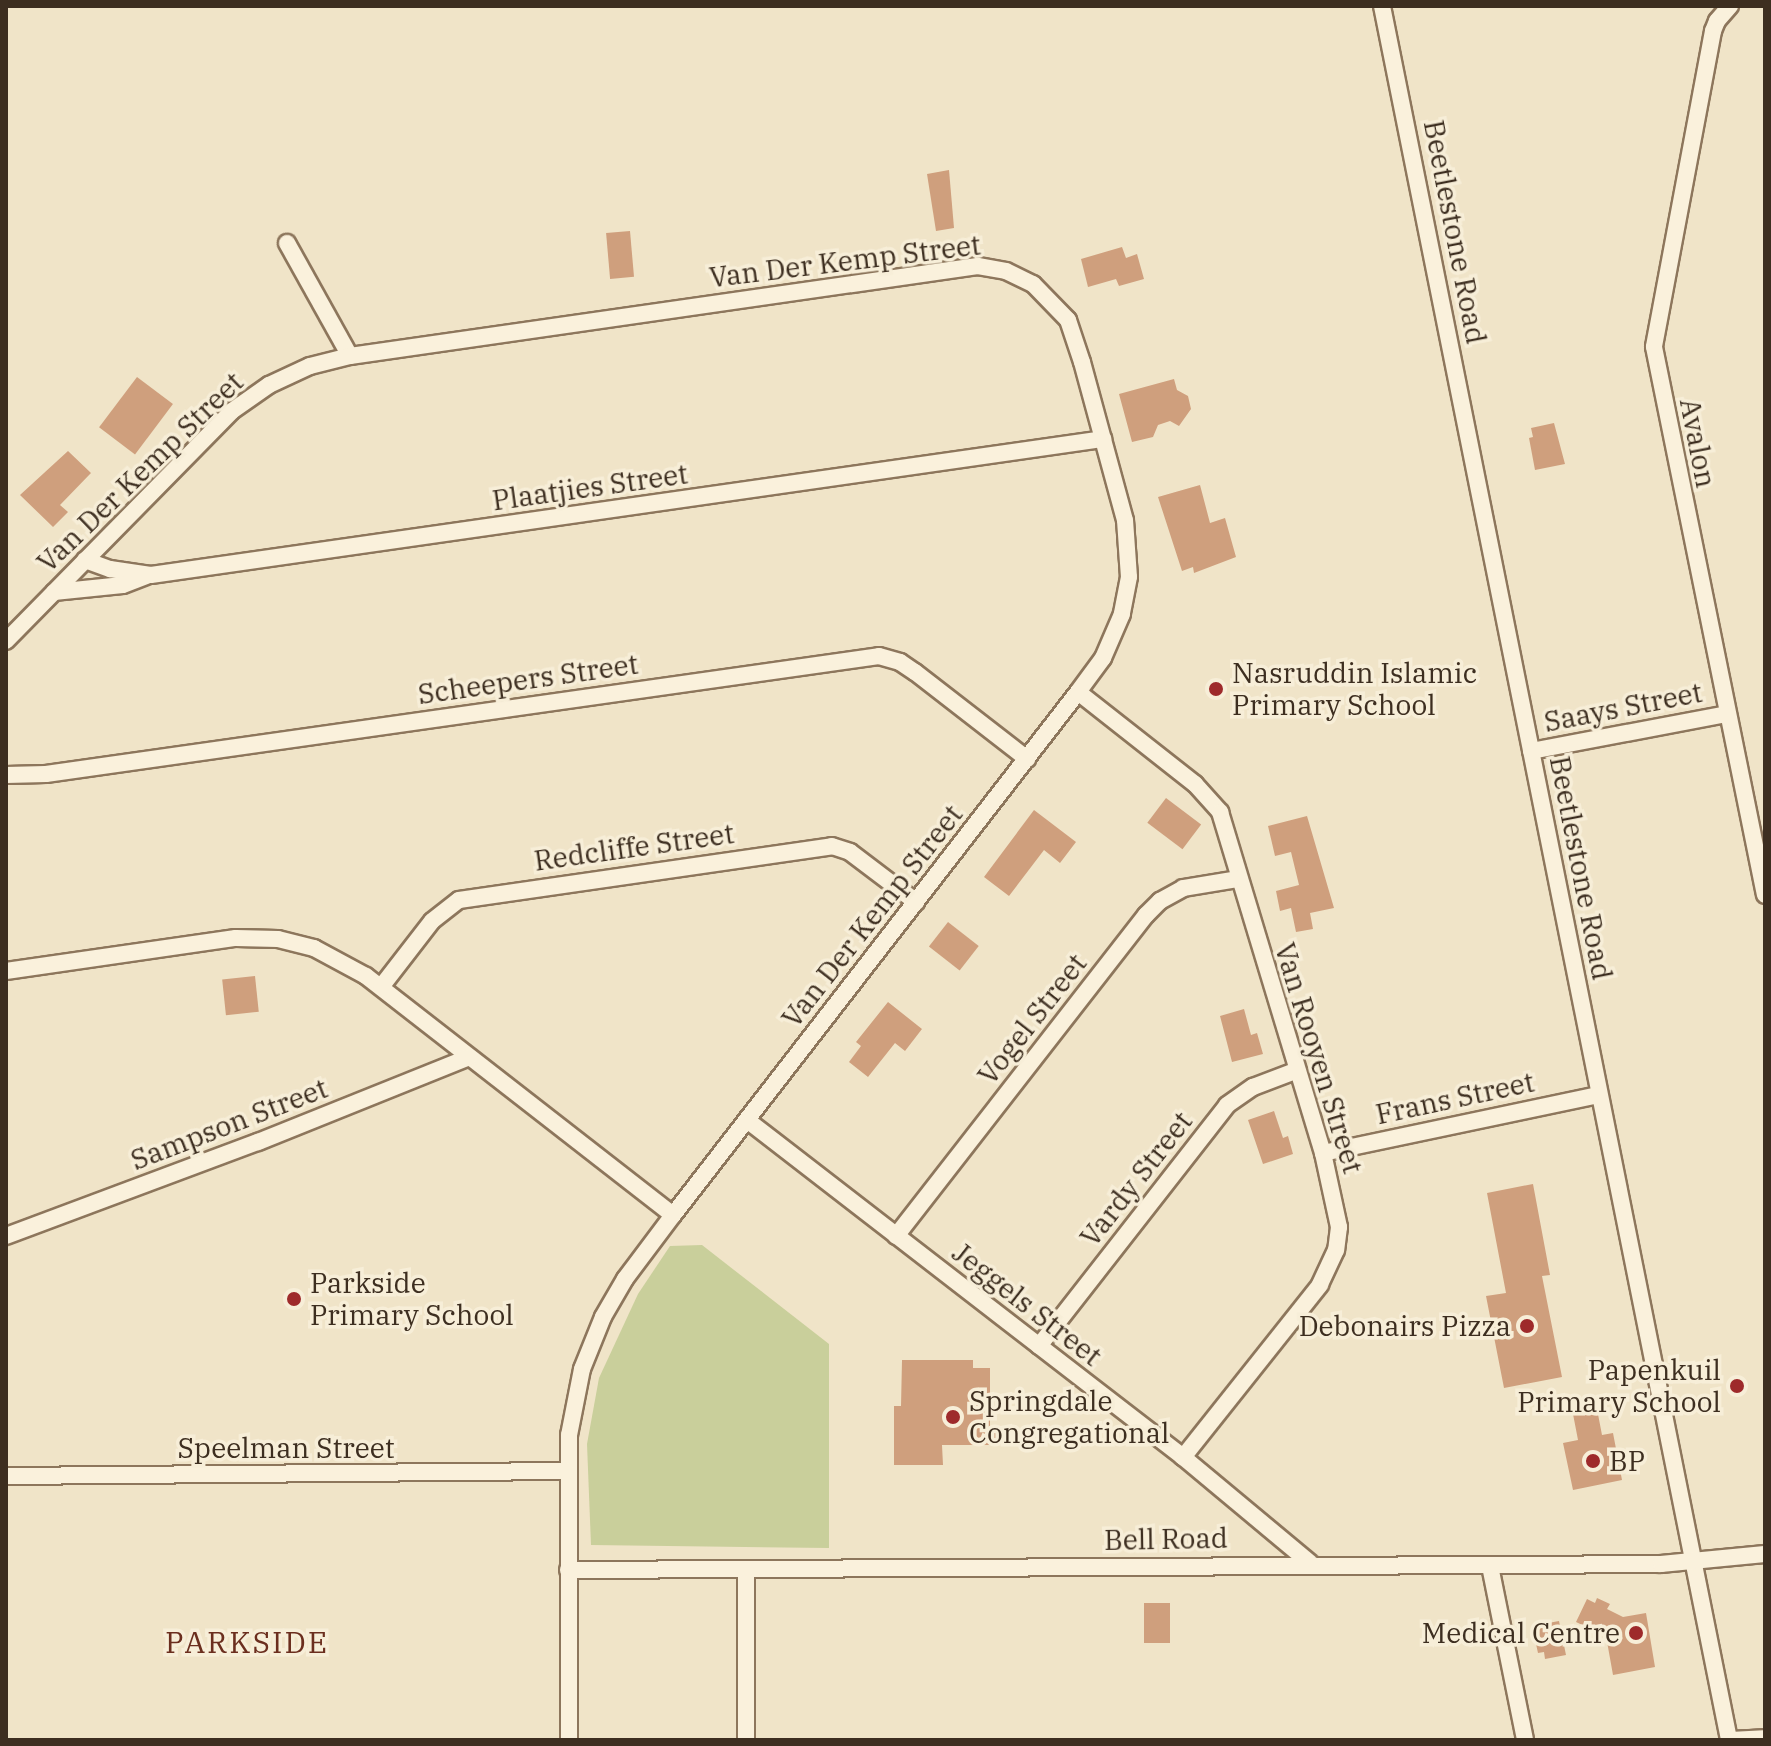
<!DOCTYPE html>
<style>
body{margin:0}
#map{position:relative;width:1771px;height:1746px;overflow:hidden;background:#f0e4c8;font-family:"IBM Plex Serif",serif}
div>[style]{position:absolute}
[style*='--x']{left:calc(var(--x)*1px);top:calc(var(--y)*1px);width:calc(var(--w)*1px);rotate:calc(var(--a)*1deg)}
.green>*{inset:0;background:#c9cf9b}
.building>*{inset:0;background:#cf9f7d;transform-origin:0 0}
.roads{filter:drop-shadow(2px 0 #8d765c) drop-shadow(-2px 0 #8d765c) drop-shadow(0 2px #8d765c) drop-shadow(0 -2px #8d765c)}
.minor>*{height:16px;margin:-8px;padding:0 8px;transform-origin:8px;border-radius:8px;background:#faf1dc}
.dots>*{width:22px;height:22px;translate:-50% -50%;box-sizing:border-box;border:4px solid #f7eed8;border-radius:50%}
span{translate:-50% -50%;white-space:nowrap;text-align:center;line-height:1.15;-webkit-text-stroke:7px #f7eed8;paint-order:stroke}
.street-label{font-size:28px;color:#3d2e20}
.poi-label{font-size:28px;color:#3d2e20}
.left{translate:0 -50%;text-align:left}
.right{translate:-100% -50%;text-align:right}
.neighbourhood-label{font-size:30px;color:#6b2e1e;letter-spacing:2px}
.frame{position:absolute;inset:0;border:8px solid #3d2e20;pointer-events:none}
</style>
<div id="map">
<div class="green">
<div style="clip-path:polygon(702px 1245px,829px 1344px,829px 1548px,591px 1545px,587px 1444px,599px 1378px,638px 1294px,670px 1246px)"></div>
</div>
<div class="building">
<div style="clip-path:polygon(949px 170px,954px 228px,936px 231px,927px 174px)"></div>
<div style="left:630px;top:231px;width:46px;height:24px;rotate:85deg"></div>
<div style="clip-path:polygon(1122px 247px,1126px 258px,1137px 254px,1144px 279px,1119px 286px,1116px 279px,1088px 287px,1081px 259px)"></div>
<div style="left:137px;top:377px;width:45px;height:63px;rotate:37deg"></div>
<div style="clip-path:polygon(1174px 379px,1177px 390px,1188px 396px,1191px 409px,1179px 426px,1170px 421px,1158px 425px,1153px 437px,1132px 442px,1119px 394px)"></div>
<div style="clip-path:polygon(1554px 423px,1565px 464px,1535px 470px,1529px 438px,1533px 437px,1531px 428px)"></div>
<div style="clip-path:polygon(68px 451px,91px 473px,60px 505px,68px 512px,53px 527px,20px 495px)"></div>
<div style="clip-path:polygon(1200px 485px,1210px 523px,1225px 518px,1236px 557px,1194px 573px,1193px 567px,1182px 571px,1158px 497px)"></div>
<div style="left:1166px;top:798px;width:44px;height:31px;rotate:37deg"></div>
<div style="clip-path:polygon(1034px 810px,1076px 842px,1060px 863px,1044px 850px,1009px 896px,984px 877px)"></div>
<div style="clip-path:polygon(1307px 816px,1334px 908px,1310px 913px,1313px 929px,1296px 932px,1291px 908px,1280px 911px,1276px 891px,1299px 885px,1291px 852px,1275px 856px,1268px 826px)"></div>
<div style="left:948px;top:922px;width:39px;height:31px;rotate:38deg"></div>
<div style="left:255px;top:976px;width:36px;height:33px;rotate:84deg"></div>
<div style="clip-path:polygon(888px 1002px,922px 1029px,905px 1051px,895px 1043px,868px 1077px,849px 1062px,861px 1046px,856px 1042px)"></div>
<div style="clip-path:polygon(1244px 1009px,1251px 1035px,1257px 1033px,1263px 1054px,1232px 1062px,1220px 1016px)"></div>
<div style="clip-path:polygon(1274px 1111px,1283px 1138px,1288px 1136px,1293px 1154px,1263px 1164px,1248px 1120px)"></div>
<div style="clip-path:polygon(1533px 1184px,1550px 1275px,1542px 1276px,1562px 1377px,1504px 1388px,1486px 1296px,1506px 1293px,1487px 1193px)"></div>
<div style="clip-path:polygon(902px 1360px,973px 1360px,973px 1368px,990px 1368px,990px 1427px,1009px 1427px,1009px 1445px,942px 1445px,943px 1465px,894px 1465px,894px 1406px,901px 1406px)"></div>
<div style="clip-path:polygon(1597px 1409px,1602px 1435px,1613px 1433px,1622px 1480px,1573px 1490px,1563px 1443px,1578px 1440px,1573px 1414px)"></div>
<div style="clip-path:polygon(1597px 1598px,1610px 1604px,1607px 1609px,1623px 1617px,1646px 1613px,1655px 1667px,1613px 1675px,1606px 1636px,1576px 1622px,1587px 1599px,1595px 1603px)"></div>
<div style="left:1144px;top:1603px;width:26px;height:40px"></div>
<div style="clip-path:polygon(1559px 1621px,1566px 1655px,1545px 1659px,1544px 1652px,1538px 1653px,1532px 1626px)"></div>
</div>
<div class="roads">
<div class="minor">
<div style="--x:1382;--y:6;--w:1768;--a:78.68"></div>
<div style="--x:1729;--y:1740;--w:36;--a:-3"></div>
<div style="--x:1730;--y:6;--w:20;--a:131"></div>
<div style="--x:1717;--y:21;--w:11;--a:112"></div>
<div style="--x:1713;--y:31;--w:321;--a:100.6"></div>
<div style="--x:1654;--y:347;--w:559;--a:78.55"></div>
<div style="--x:287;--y:243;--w:129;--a:60.9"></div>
<div style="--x:85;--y:560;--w:27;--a:20"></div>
<div style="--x:110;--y:569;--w:41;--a:8.3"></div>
<div style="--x:151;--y:575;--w:962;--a:-8.13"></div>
<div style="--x:54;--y:592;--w:69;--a:-5.8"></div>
<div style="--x:123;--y:585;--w:25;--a:-21"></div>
<div style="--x:6;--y:641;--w:322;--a:-45.5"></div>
<div style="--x:232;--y:411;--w:45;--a:-35.1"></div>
<div style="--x:269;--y:385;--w:45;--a:-24.9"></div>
<div style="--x:310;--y:366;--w:41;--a:-14"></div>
<div style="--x:350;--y:356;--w:634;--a:-8.16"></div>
<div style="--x:978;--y:266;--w:28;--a:10"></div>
<div style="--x:1006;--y:271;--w:30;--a:26"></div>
<div style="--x:1033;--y:284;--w:50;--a:45.8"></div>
<div style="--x:1068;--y:320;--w:44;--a:71.6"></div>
<div style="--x:1082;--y:362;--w:164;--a:74.8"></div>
<div style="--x:1125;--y:520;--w:57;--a:86"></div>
<div style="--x:1129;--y:577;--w:38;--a:101"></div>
<div style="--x:1122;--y:614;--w:48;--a:113.4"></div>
<div style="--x:1103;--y:658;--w:42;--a:126.3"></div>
<div style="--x:1078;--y:692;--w:661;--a:127.75"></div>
<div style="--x:673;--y:1215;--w:80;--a:126.9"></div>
<div style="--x:625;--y:1279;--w:44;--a:120.1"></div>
<div style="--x:603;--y:1317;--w:56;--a:112"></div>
<div style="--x:582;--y:1369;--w:67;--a:101.1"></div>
<div style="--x:569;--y:1435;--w:305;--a:90"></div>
<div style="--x:1078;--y:692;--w:149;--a:38.2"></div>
<div style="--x:1195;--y:784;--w:38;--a:48"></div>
<div style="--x:1220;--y:812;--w:356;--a:73.2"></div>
<div style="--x:1323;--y:1153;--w:76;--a:77.8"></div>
<div style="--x:1339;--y:1227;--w:23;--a:97"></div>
<div style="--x:1336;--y:1250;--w:38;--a:115"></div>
<div style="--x:1320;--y:1285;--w:220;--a:128.5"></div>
<div style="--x:1531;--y:751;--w:198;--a:-10.7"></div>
<div style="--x:6;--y:775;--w:40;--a:-1.4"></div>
<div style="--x:46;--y:774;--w:841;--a:-8.06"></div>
<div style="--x:879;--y:656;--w:22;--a:16"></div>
<div style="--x:900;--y:662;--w:18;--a:34"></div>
<div style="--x:915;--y:672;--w:142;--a:37.8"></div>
<div style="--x:6;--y:971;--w:232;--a:-8.2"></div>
<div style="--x:236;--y:938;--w:42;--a:1.4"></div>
<div style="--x:278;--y:939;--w:37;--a:14"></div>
<div style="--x:314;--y:948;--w:59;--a:28.3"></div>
<div style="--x:366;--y:976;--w:389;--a:37.9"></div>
<div style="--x:381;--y:987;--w:83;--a:-52.3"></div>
<div style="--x:432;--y:921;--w:34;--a:-38"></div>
<div style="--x:459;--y:900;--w:377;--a:-8.2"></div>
<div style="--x:832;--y:846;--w:19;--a:18"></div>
<div style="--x:850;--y:852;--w:83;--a:37.1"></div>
<div style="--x:747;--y:1120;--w:551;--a:37.7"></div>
<div style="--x:1183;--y:1457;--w:165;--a:39.8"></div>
<div style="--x:1323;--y:1153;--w:282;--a:-11.9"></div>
<div style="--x:6;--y:1236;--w:269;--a:-20.5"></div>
<div style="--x:258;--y:1142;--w:227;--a:-21.9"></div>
<div style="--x:896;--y:1236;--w:407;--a:-52.1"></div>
<div style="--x:1146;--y:915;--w:20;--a:-45"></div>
<div style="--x:1160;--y:901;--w:26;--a:-29"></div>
<div style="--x:1183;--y:888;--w:56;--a:-9.3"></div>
<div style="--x:1039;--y:1346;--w:306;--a:-52"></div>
<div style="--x:1227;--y:1105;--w:32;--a:-35"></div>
<div style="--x:1253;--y:1087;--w:45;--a:-20.9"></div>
<div style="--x:6;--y:1476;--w:560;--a:-0.51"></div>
<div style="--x:1490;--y:1566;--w:177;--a:78.6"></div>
<div style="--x:746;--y:1569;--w:171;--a:90"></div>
<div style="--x:568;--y:1570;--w:1093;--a:-0.31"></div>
<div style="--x:1661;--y:1564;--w:104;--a:-5.5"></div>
</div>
</div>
<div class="dots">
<div style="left:1216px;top:689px;background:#9e2a2b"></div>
<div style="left:294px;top:1299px;background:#9e2a2b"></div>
<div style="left:1527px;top:1326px;background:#9e2a2b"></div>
<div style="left:1737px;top:1386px;background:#9e2a2b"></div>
<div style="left:953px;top:1417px;background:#9e2a2b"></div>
<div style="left:1593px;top:1461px;background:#9e2a2b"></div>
<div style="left:1636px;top:1633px;background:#9e2a2b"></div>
</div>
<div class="street-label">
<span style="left:1455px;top:232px;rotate:79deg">Beetlestone Road</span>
<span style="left:845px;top:261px;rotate:-7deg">Van Der Kemp Street</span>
<span style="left:1698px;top:443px;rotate:79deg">Avalon</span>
<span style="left:140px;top:472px;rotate:-44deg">Van Der Kemp Street</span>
<span style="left:590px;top:487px;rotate:-8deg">Plaatjies Street</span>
<span style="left:528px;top:679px;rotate:-8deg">Scheepers Street</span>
<span style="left:1623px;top:707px;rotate:-11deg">Saays Street</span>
<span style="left:634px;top:847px;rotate:-8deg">Redcliffe Street</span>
<span style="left:1581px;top:868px;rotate:79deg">Beetlestone Road</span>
<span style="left:872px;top:916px;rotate:-52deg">Van Der Kemp Street</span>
<span style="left:1032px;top:1019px;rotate:-52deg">Vogel Street</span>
<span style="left:1319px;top:1058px;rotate:73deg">Van Rooyen Street</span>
<span style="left:1455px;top:1098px;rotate:-12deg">Frans Street</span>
<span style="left:229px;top:1124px;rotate:-21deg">Sampson Street</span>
<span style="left:1136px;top:1179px;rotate:-52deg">Vardy Street</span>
<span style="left:1027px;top:1304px;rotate:38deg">Jeggels Street</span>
<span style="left:286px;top:1448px">Speelman Street</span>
<span style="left:1166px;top:1539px;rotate:-1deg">Bell Road</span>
</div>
<div class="poi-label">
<span class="left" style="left:1232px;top:689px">Nasruddin Islamic<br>Primary School</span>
<span class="left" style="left:310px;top:1299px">Parkside<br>Primary School</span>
<span class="right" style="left:1511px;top:1326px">Debonairs Pizza</span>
<span class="right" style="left:1721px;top:1386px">Papenkuil<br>Primary School</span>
<span class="left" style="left:969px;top:1417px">Springdale<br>Congregational</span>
<span class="left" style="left:1609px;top:1461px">BP</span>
<span class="right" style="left:1620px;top:1633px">Medical Centre</span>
</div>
<div class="neighbourhood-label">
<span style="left:247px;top:1642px">PARKSIDE</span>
</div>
<div class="frame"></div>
</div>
